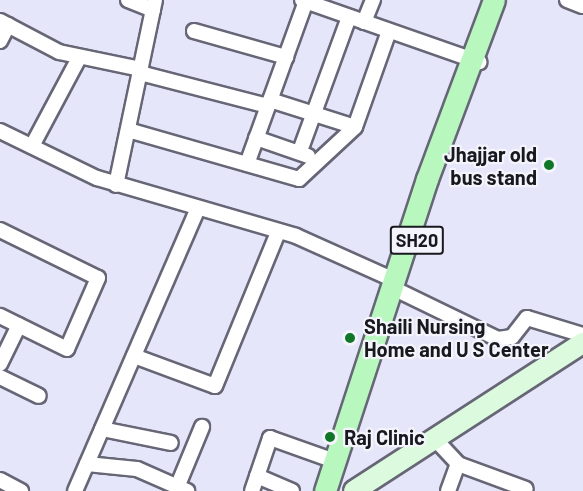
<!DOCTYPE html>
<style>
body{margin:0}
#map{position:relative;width:583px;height:491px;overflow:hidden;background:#e5e6f9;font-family:Barlow,sans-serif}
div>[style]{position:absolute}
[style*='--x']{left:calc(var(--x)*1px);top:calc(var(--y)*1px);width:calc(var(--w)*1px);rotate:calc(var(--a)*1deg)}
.roads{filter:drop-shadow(2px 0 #666676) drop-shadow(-2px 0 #666676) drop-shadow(0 2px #666676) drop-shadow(0 -2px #666676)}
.street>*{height:14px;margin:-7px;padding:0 7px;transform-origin:7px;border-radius:7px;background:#fff}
.secondary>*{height:20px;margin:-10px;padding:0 10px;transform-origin:10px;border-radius:10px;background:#dcfbde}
.primary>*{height:21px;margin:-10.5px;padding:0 10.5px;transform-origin:10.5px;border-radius:10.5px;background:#b8f8be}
.dots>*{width:16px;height:16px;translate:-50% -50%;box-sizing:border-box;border:3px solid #f4f4fc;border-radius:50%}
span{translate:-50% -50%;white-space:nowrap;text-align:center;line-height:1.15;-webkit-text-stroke:4.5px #f4f4fc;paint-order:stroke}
.shield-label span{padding:2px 4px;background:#f4f4fc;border:2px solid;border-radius:4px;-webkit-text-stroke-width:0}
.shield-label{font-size:18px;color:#18181f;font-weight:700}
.poi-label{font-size:20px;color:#18181f;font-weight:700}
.right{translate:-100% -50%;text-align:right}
.left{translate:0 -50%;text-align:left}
</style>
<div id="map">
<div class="roads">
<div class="street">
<div style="--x:128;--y:0;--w:27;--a:22"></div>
<div style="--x:302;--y:0;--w:188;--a:19.3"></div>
<div style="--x:567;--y:0;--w:17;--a:21"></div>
<div style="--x:0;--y:21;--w:67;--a:27.7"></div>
<div style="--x:59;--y:52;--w:84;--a:11.7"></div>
<div style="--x:364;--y:22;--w:24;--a:-68"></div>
<div style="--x:194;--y:31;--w:96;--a:15.8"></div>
<div style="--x:0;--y:41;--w:18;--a:-63"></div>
<div style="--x:140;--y:73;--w:132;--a:14.5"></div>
<div style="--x:270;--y:100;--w:89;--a:17.6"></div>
<div style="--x:128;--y:130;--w:178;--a:16"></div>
<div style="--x:299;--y:179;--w:76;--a:-42.9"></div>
<div style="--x:355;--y:127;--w:102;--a:-70.5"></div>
<div style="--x:0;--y:131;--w:108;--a:25.9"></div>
<div style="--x:97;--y:178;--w:207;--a:16.2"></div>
<div style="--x:296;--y:236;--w:107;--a:24.2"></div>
<div style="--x:256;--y:138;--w:55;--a:19.1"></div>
<div style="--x:32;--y:146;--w:100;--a:-61.9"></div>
<div style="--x:300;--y:151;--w:143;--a:-69.9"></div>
<div style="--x:247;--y:164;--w:173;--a:-70.1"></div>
<div style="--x:116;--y:185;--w:189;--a:-78.1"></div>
<div style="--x:0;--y:230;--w:109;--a:26.1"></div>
<div style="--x:98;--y:278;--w:77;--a:113.6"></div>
<div style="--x:67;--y:349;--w:75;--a:-153.8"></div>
<div style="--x:399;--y:291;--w:110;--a:25.9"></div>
<div style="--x:498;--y:339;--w:14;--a:-8"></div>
<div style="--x:512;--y:337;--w:24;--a:-52"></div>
<div style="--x:527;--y:318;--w:59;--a:16.9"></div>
<div style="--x:134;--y:356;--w:86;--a:20.3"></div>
<div style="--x:215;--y:386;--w:163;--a:-67.7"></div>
<div style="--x:0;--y:364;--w:43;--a:-64"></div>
<div style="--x:0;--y:377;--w:43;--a:26"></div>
<div style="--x:102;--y:429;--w:70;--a:11.5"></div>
<div style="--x:434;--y:438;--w:35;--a:47"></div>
<div style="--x:458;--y:464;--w:72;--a:20.2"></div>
<div style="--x:87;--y:464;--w:50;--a:5.7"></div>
<div style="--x:137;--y:469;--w:55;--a:23.7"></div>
<div style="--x:257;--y:476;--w:38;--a:23"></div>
<div style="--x:0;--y:480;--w:24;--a:28"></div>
<div style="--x:178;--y:485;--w:63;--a:-67.5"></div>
<div style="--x:75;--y:491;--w:305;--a:-66.5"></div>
<div style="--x:252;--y:491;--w:56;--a:-71.2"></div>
<div style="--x:270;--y:438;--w:69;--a:19.5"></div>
<div style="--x:448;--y:491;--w:29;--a:-70"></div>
</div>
<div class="secondary">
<div style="--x:354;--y:491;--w:273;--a:-32.9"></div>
</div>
<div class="primary">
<div style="--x:325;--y:491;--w:328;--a:-71.9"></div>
<div style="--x:427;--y:179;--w:191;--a:-69.5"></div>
</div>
</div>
<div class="dots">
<div style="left:549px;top:165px;background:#117628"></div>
<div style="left:350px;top:338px;background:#117628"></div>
<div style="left:330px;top:437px;background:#117628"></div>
</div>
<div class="shield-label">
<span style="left:417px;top:240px">SH20</span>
</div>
<div class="poi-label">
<span class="right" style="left:537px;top:166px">Jhajjar old<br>bus stand</span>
<span class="left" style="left:364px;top:338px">Shaili Nursing<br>Home and U S Center</span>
<span class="left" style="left:344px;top:437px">Raj Clinic</span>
</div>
</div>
